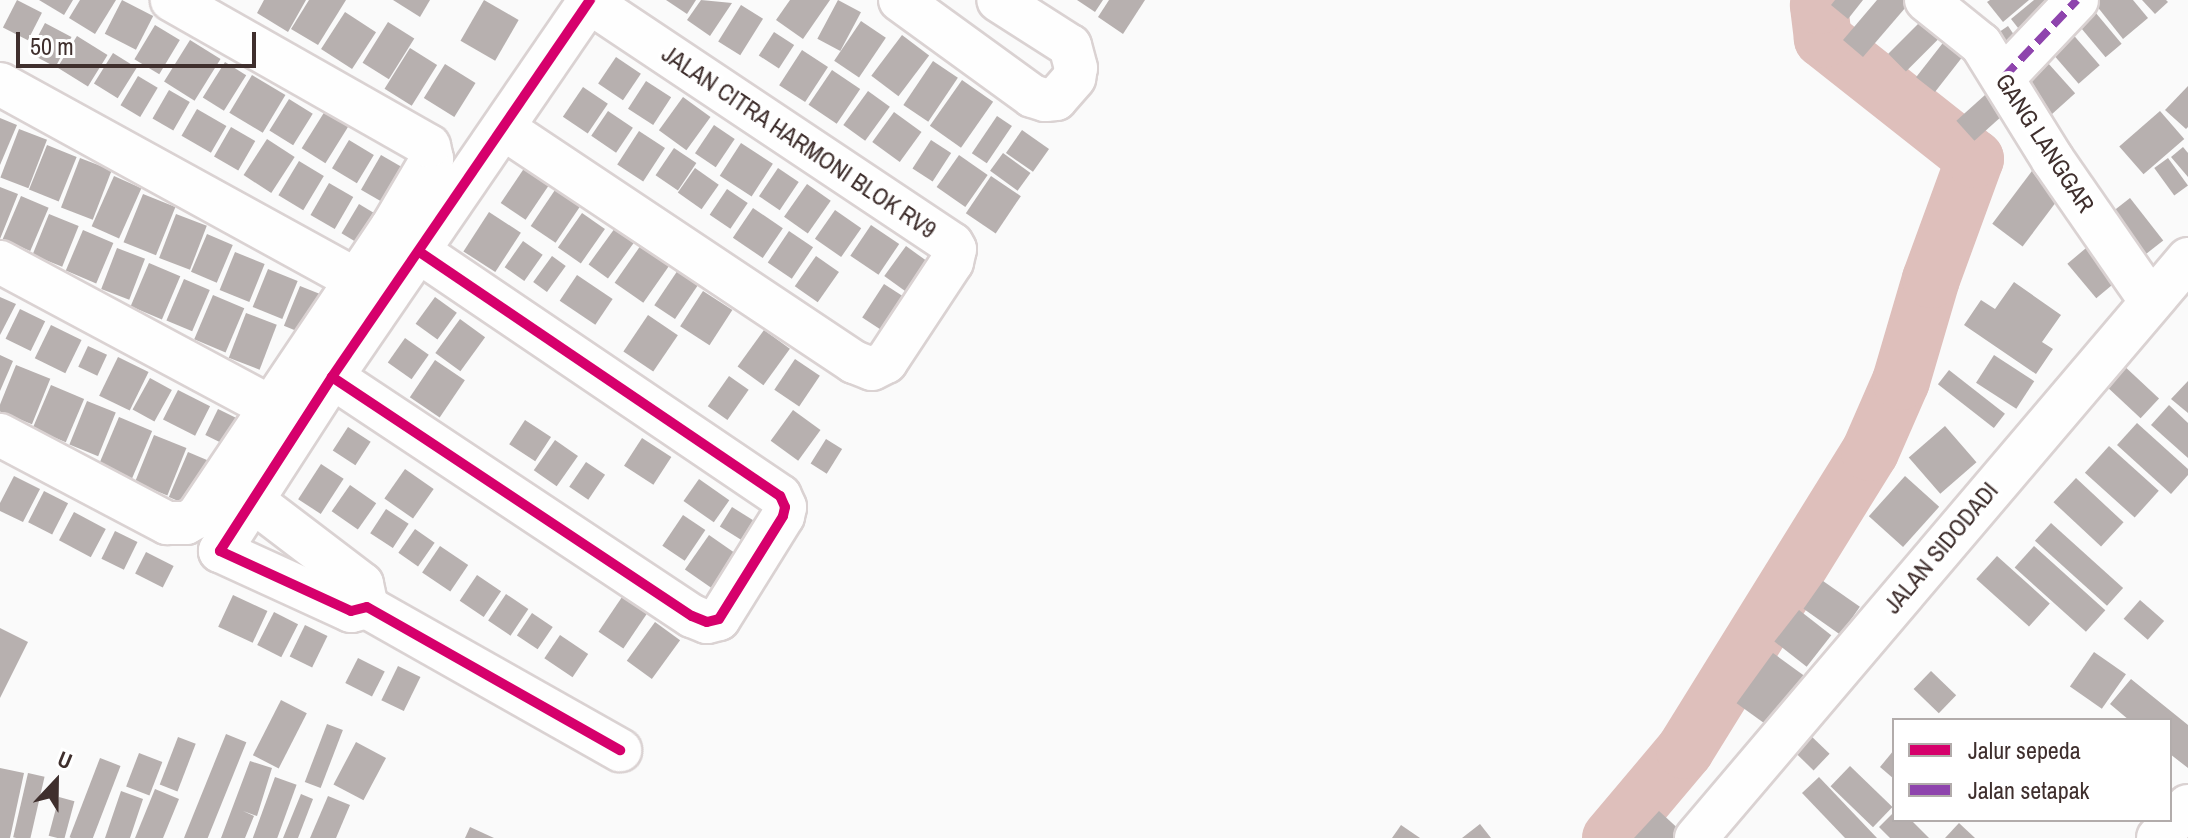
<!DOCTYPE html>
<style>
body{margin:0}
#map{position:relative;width:2188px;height:838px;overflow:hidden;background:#fafafa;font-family:"Archivo Narrow",sans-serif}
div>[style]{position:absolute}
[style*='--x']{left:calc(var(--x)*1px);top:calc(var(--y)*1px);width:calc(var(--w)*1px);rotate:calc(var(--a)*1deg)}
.river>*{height:58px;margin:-29px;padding:0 29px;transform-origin:29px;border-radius:29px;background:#debfbb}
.building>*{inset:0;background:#b7b0af;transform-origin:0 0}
.roads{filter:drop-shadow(2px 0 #dad2d2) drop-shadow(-2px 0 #dad2d2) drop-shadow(0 2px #dad2d2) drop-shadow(0 -2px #dad2d2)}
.minor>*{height:42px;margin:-21px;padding:0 21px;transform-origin:21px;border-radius:21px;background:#fefefe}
.quiet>*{height:8px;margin-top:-4px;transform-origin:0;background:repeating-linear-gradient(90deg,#8e44ad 0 16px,transparent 0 24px)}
.cycleway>*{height:10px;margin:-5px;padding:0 5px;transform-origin:5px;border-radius:5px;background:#d6006c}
span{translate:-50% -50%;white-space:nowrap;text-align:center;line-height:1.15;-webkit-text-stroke:8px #fff;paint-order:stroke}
.street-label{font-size:24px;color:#3f2f2d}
.legend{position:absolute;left:1892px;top:718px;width:280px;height:104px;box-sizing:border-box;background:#fff;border:2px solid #b2acab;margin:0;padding:10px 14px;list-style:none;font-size:24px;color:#3f2f2d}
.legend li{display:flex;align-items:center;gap:16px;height:40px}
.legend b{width:40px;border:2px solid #b2acab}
.north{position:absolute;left:16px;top:742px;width:80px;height:80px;-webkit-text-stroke:6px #fff;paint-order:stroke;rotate:22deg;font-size:22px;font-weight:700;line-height:32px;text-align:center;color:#3f2f2d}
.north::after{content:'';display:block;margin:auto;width:28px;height:36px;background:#3f2f2d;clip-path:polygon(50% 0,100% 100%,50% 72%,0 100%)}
.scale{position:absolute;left:16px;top:32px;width:240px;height:36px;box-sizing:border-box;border:4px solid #3f2f2d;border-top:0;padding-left:10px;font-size:24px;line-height:28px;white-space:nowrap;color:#3f2f2d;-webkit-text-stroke:6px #fff;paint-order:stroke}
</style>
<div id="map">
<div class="river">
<div style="--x:1611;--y:838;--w:115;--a:-49.9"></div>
<div style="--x:1685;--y:750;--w:351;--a:-58.2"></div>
<div style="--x:1870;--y:452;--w:77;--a:-66.4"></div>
<div style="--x:1901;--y:381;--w:106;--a:-73.6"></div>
<div style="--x:1931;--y:279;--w:128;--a:-69.9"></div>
<div style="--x:1975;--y:159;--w:194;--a:-141.7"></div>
<div style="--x:1823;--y:39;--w:34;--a:-97"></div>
<div style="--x:1819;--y:5;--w:7;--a:-45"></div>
</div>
<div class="building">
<div style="left:17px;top:0;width:28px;height:31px;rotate:27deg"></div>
<div style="clip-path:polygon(39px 0,73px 0,64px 15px)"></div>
<div style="clip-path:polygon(80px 0,116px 0,95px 34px,69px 18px)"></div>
<div style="left:122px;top:0;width:35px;height:38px;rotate:27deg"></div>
<div style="clip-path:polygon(264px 0,306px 0,288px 32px,257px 13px)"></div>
<div style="clip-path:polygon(309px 0,346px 0,318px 45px,291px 29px)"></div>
<div style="clip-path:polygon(393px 0,430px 0,420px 17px)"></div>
<div style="left:484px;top:0;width:40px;height:47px;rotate:30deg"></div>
<div style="clip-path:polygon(666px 0,696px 0,687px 14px)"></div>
<div style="clip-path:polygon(701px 0,732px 3px,710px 36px,687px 20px)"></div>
<div style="clip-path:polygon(790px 0,830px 0,803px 39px,776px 20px)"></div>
<div style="left:838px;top:0;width:26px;height:44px;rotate:28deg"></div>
<div style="clip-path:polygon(1077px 0,1103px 0,1095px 12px)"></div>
<div style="clip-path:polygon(1109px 0,1145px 0,1123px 34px,1098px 17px)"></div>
<div style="clip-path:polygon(1835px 0,1863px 0,1848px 19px,1831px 5px)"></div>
<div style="clip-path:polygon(1877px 0,1912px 0,1863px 57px,1843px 40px)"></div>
<div style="clip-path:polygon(1990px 0,2029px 0,2003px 22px,1987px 2px)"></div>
<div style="clip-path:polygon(2034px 0,2070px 0,2026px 38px,2011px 19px)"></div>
<div style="left:2085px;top:0;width:57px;height:21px;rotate:50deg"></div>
<div style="clip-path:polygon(2092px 0,2133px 0,2148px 18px,2123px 39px)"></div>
<div style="clip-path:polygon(2142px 0,2166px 0,2168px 2px,2155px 14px)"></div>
<div style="left:741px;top:5px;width:26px;height:43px;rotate:32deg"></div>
<div style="left:345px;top:12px;width:37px;height:44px;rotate:33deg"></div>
<div style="left:1930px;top:12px;width:25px;height:59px;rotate:45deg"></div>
<div style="left:861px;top:21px;width:30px;height:48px;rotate:34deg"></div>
<div style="left:388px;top:22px;width:31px;height:48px;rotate:32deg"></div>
<div style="left:45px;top:23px;width:30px;height:34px;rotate:28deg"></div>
<div style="left:2063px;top:23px;width:56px;height:28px;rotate:49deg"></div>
<div style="left:155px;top:25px;width:29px;height:40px;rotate:31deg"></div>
<div style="left:2008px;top:26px;width:30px;height:16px;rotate:56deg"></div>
<div style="left:1953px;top:30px;width:24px;height:60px;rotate:38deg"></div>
<div style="left:774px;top:32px;width:24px;height:28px;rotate:33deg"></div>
<div style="left:902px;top:35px;width:34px;height:51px;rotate:37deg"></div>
<div style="left:77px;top:36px;width:36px;height:37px;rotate:32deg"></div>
<div style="left:190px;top:40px;width:36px;height:49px;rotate:32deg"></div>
<div style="left:410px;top:48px;width:32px;height:48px;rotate:32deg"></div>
<div style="left:802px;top:50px;width:31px;height:42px;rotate:33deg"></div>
<div style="left:113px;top:53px;width:28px;height:36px;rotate:32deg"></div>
<div style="left:2039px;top:53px;width:54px;height:43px;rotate:48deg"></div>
<div style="left:616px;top:57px;width:30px;height:32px;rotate:34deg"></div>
<div style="left:933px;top:61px;width:30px;height:53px;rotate:34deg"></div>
<div style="left:225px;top:62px;width:25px;height:42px;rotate:32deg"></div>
<div style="left:445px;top:64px;width:36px;height:40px;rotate:32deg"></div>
<div style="left:832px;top:70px;width:34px;height:42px;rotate:34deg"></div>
<div style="left:252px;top:75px;width:39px;height:44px;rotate:31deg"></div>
<div style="left:138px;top:76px;width:23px;height:34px;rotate:31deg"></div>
<div style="left:962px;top:80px;width:38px;height:56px;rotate:35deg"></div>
<div style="left:646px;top:81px;width:30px;height:33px;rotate:33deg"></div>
<div style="left:1995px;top:86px;width:27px;height:52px;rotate:48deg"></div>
<div style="clip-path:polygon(2188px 86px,2188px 127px,2186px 129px,2165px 110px)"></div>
<div style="left:583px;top:87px;width:30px;height:36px;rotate:34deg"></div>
<div style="left:169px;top:90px;width:24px;height:33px;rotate:30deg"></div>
<div style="left:868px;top:91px;width:27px;height:42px;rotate:36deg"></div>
<div style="left:683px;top:97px;width:34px;height:41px;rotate:36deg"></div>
<div style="left:289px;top:99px;width:28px;height:37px;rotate:32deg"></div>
<div style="left:197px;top:109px;width:34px;height:31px;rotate:30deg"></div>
<div style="left:325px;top:111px;width:28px;height:44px;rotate:32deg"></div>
<div style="left:608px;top:111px;width:30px;height:30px;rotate:34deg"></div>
<div style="left:2160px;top:111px;width:37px;height:54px;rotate:49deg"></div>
<div style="left:894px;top:112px;width:34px;height:37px;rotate:36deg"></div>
<div style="left:997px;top:116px;width:18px;height:45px;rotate:34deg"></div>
<div style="clip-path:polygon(0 118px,17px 125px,0 165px)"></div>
<div style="left:714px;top:125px;width:25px;height:34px;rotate:34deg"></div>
<div style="left:231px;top:127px;width:28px;height:34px;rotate:30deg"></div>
<div style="left:19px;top:129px;width:30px;height:52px;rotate:21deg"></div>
<div style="left:1022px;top:130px;width:33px;height:28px;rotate:35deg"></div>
<div style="left:639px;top:131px;width:31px;height:40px;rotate:33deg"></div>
<div style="left:267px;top:139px;width:33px;height:43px;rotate:33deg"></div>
<div style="left:349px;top:140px;width:29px;height:33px;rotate:31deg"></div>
<div style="left:931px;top:140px;width:24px;height:34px;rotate:33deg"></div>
<div style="left:741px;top:143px;width:38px;height:39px;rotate:33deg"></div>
<div style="left:47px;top:145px;width:32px;height:48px;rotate:22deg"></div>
<div style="clip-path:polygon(2183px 147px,2188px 153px,2188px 177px,2171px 157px)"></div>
<div style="left:674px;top:148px;width:27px;height:33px;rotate:34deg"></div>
<div style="left:1003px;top:153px;width:34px;height:22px;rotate:36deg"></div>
<div style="left:381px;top:155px;width:34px;height:40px;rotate:30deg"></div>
<div style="left:959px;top:155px;width:35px;height:39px;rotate:35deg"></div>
<div style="left:80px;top:158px;width:34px;height:53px;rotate:21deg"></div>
<div style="left:2168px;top:158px;width:34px;height:17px;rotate:54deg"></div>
<div style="left:299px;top:161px;width:29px;height:40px;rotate:31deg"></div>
<div style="left:2038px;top:163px;width:38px;height:76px;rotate:37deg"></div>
<div style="left:527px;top:164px;width:30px;height:47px;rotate:34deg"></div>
<div style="left:695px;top:168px;width:29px;height:30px;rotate:35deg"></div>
<div style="left:778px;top:168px;width:25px;height:34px;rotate:34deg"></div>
<div style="left:114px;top:176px;width:30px;height:55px;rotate:24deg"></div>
<div style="left:991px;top:176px;width:36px;height:45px;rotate:34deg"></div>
<div style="left:329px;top:183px;width:28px;height:37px;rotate:30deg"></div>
<div style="left:807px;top:184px;width:29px;height:40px;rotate:35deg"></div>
<div style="clip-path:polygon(0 187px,18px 194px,0 239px)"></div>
<div style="left:557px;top:187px;width:30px;height:47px;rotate:34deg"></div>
<div style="left:727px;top:189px;width:25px;height:31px;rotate:34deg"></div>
<div style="left:143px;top:194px;width:35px;height:52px;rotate:22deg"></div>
<div style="left:21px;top:196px;width:30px;height:47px;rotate:23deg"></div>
<div style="left:2130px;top:198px;width:54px;height:26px;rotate:52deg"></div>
<div style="left:359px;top:204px;width:35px;height:34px;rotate:31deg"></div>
<div style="left:753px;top:208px;width:36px;height:36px;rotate:34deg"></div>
<div style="left:835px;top:210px;width:32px;height:35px;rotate:35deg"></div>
<div style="left:489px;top:212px;width:38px;height:47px;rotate:33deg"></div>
<div style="left:582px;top:213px;width:28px;height:42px;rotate:35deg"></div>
<div style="left:49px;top:214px;width:32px;height:44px;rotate:22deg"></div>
<div style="left:176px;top:214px;width:33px;height:47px;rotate:21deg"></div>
<div style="left:871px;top:225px;width:34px;height:37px;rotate:34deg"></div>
<div style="left:615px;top:228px;width:24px;height:45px;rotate:36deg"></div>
<div style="left:83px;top:230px;width:33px;height:44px;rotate:23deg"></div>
<div style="left:789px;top:231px;width:29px;height:38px;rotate:34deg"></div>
<div style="left:207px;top:234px;width:28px;height:41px;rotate:23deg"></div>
<div style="left:2098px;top:238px;width:45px;height:40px;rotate:50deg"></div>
<div style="left:523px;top:241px;width:24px;height:32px;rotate:35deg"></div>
<div style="left:641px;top:245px;width:35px;height:46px;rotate:35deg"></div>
<div style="left:906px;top:246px;width:27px;height:37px;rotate:36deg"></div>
<div style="left:117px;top:248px;width:30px;height:44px;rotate:21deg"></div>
<div style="left:235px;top:252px;width:32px;height:41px;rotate:22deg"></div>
<div style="left:552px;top:256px;width:17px;height:32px;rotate:36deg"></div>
<div style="left:816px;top:256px;width:28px;height:37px;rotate:35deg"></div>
<div style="left:149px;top:263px;width:34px;height:47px;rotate:23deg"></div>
<div style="left:680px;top:267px;width:25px;height:46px;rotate:34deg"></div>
<div style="left:268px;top:269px;width:32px;height:41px;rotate:22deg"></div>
<div style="left:577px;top:275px;width:43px;height:31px;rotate:34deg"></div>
<div style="left:184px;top:279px;width:28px;height:45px;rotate:23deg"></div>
<div style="clip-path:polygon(2014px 282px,2061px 315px,2042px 342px,2053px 349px,2036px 374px,1964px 325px,1981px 300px,1995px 309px)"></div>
<div style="left:884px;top:284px;width:30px;height:40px;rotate:33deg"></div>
<div style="left:300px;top:286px;width:29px;height:43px;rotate:22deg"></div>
<div style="left:703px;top:291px;width:35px;height:42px;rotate:33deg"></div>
<div style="left:213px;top:295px;width:34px;height:48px;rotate:23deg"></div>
<div style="clip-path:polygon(0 297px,16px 304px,0 335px)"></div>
<div style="left:435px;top:297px;width:27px;height:33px;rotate:36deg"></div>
<div style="left:20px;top:309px;width:28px;height:33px;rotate:26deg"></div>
<div style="left:246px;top:313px;width:33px;height:48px;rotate:21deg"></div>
<div style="left:648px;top:315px;width:36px;height:44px;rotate:34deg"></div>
<div style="left:460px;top:319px;width:31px;height:42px;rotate:36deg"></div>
<div style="left:51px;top:325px;width:34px;height:37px;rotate:26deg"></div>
<div style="left:764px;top:330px;width:32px;height:45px;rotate:36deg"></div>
<div style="left:405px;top:338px;width:29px;height:30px;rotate:35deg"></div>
<div style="left:88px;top:346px;width:21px;height:23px;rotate:25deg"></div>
<div style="clip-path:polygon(0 355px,13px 361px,0 391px)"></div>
<div style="left:1994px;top:355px;width:48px;height:33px;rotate:33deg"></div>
<div style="left:118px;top:357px;width:34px;height:43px;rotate:26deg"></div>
<div style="left:795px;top:359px;width:30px;height:37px;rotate:34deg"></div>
<div style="left:435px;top:360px;width:36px;height:45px;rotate:34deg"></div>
<div style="left:2121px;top:363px;width:52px;height:27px;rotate:43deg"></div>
<div style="left:16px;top:365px;width:37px;height:49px;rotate:22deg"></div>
<div style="left:1949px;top:370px;width:71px;height:18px;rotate:38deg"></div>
<div style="left:729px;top:376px;width:24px;height:37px;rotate:35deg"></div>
<div style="left:150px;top:378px;width:25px;height:36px;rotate:29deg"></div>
<div style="clip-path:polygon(2188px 381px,2188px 413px,2171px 399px)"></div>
<div style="left:51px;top:385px;width:36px;height:47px;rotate:23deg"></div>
<div style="left:178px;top:390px;width:36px;height:33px;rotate:27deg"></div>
<div style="left:87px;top:401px;width:31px;height:47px;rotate:22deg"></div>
<div style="clip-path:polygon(2169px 405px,2188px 423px,2188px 458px,2151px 425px)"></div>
<div style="left:218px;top:409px;width:34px;height:29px;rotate:26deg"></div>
<div style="left:793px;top:410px;width:34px;height:38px;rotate:36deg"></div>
<div style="left:119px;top:417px;width:36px;height:55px;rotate:23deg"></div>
<div style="left:525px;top:420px;width:31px;height:29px;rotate:33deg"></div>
<div style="clip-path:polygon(2137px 423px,2188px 469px,2188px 475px,2171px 494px,2117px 445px)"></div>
<div style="left:1945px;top:426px;width:48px;height:48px;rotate:49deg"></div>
<div style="left:348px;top:427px;width:27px;height:28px;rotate:33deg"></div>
<div style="left:154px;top:435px;width:35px;height:51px;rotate:22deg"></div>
<div style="left:642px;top:438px;width:35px;height:33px;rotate:33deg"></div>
<div style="left:826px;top:439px;width:19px;height:29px;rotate:32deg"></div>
<div style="left:555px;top:440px;width:28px;height:37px;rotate:35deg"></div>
<div style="left:2109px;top:446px;width:67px;height:36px;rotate:42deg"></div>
<div style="left:188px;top:452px;width:34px;height:49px;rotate:23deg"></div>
<div style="left:586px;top:462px;width:23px;height:30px;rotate:34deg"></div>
<div style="left:321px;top:464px;width:27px;height:42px;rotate:33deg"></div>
<div style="left:405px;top:469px;width:35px;height:36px;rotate:35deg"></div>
<div style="clip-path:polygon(14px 476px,40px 489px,23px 522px,0 511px,0 503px)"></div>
<div style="left:1905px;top:476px;width:46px;height:54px;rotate:42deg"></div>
<div style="left:2076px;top:478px;width:65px;height:33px;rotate:43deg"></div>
<div style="left:699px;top:479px;width:37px;height:27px;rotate:35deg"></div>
<div style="left:350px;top:485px;width:32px;height:32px;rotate:35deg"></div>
<div style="left:44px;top:491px;width:27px;height:35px;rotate:27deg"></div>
<div style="left:732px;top:507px;width:25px;height:23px;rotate:32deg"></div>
<div style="left:386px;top:509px;width:27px;height:29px;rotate:33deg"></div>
<div style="left:74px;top:512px;width:36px;height:32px;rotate:28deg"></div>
<div style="left:683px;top:515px;width:27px;height:37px;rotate:34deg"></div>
<div style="left:2051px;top:523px;width:97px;height:24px;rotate:42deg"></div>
<div style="left:415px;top:529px;width:24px;height:29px;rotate:35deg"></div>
<div style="left:115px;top:531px;width:25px;height:31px;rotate:26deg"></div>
<div style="left:709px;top:535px;width:32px;height:42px;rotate:35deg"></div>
<div style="left:440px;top:546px;width:34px;height:32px;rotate:34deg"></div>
<div style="left:2034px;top:546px;width:96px;height:29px;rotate:42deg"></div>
<div style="left:146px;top:552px;width:31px;height:24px;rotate:27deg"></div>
<div style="left:1997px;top:556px;width:71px;height:31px;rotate:42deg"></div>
<div style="left:477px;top:575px;width:29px;height:31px;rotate:34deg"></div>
<div style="left:1823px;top:581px;width:45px;height:34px;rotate:35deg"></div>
<div style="left:506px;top:594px;width:27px;height:32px;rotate:34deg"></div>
<div style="left:233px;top:595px;width:38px;height:35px;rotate:25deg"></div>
<div style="left:622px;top:597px;width:30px;height:42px;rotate:34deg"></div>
<div style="left:2140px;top:600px;width:32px;height:25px;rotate:41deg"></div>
<div style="left:1799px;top:610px;width:41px;height:40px;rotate:38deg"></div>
<div style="left:274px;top:612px;width:27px;height:37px;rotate:27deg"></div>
<div style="left:532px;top:613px;width:25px;height:27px;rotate:34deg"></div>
<div style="left:655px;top:622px;width:31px;height:48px;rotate:36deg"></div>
<div style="left:305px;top:625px;width:25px;height:35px;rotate:26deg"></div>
<div style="clip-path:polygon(0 628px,28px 642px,0 698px)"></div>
<div style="left:560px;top:635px;width:34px;height:28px;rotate:34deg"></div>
<div style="left:2094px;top:652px;width:39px;height:42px;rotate:35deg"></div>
<div style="left:1773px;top:653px;width:39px;height:62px;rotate:36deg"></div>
<div style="left:358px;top:658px;width:30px;height:28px;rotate:27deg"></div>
<div style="left:398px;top:666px;width:25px;height:38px;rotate:26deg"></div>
<div style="left:1931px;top:671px;width:35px;height:25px;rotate:44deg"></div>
<div style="clip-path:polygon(2131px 679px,2188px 725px,2188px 768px,2170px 754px,2170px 720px,2129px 720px,2110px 704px)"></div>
<div style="left:281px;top:700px;width:29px;height:62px;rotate:27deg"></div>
<div style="left:327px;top:724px;width:17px;height:62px;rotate:21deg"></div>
<div style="left:1808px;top:733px;width:30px;height:23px;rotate:44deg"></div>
<div style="left:226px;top:734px;width:22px;height:112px;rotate:22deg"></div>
<div style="left:178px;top:737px;width:19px;height:51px;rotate:21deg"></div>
<div style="left:356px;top:742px;width:34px;height:48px;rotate:28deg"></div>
<div style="clip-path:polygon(1894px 750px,1894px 779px,1880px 767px)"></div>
<div style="left:139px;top:753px;width:25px;height:36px;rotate:21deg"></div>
<div style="left:100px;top:758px;width:22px;height:85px;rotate:21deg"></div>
<div style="clip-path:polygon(250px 761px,272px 768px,257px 816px,243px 811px,254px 816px,245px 838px,221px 838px)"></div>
<div style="left:1850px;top:766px;width:59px;height:28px;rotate:44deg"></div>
<div style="clip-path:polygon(0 768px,24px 773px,10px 838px,0 838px)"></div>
<div style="left:28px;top:773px;width:17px;height:66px;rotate:13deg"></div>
<div style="left:275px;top:777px;width:23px;height:65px;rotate:20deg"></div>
<div style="clip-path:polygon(1819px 777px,1877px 838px,1845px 838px,1802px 793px)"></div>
<div style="clip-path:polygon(155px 789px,179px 799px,163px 838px,135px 838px)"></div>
<div style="clip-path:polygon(121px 791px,143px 799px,130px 838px,105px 838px)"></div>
<div style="clip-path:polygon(301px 794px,313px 799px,298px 838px,283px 838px)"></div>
<div style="clip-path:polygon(328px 796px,350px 805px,336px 838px,310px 838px)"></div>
<div style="left:59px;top:797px;width:16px;height:40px;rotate:15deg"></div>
<div style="clip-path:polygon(1659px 811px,1683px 833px,1678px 838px,1634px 838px)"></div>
<div style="clip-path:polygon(1894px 812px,1894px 820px,1911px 820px,1929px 838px,1890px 838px,1879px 827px)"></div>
<div style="clip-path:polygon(1959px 823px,1975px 838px,1945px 838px)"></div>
<div style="clip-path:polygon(1480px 824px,1491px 838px,1462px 838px)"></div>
<div style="clip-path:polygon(1401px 825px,1420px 838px,1392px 838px)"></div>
<div style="clip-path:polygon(470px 827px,494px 838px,465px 838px)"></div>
</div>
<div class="roads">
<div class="minor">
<div style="--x:590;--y:0;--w:457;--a:124.4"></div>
<div style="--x:332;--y:377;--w:207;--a:122.8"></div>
<div style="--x:220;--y:551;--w:144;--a:24.6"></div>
<div style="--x:351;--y:611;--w:16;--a:-14"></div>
<div style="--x:367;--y:607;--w:291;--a:29.5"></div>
<div style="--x:900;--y:0;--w:163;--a:36"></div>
<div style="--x:1032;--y:96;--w:14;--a:17"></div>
<div style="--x:1045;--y:100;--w:11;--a:-5"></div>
<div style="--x:1056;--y:99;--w:28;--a:-49"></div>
<div style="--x:1074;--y:78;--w:10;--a:-79"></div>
<div style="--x:1076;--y:68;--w:23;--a:-105"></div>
<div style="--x:1070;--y:46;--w:85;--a:-147.4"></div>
<div style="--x:1926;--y:0;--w:70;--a:38.7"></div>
<div style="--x:1981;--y:44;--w:137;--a:58.2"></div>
<div style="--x:2053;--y:160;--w:170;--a:55.3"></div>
<div style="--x:2004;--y:77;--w:106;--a:-46.5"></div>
<div style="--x:0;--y:84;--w:407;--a:28.8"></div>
<div style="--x:503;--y:128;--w:422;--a:33.7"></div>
<div style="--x:854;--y:362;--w:19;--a:21"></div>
<div style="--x:872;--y:369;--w:16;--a:-27"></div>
<div style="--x:886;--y:362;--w:120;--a:-56.6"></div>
<div style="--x:952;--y:262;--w:13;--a:-77"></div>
<div style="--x:955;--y:249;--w:6;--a:-121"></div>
<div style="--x:952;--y:244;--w:436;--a:-146.3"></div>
<div style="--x:0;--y:262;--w:309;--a:28.2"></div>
<div style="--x:332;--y:377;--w:432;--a:33.6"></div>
<div style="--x:692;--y:616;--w:16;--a:22"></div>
<div style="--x:707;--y:622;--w:12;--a:-14"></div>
<div style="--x:719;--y:619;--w:121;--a:-58.1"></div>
<div style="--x:783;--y:516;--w:9;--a:-77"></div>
<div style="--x:785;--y:507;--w:12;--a:-114"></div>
<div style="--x:780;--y:496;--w:436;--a:-145.9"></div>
<div style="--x:0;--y:435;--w:189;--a:27.8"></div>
<div style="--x:167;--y:523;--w:19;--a:0"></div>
<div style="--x:186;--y:523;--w:13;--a:-29"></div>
<div style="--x:197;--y:517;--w:349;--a:-56.1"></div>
<div style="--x:392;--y:227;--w:79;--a:-59.5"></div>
<div style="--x:432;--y:159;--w:13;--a:-103"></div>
<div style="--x:429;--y:146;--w:296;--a:-150.4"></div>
<div style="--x:253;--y:501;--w:137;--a:37.3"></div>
<div style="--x:362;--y:584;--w:24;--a:78"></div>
<div style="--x:1696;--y:838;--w:760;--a:-49.64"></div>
<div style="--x:2158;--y:838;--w:44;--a:-46.8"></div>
</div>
</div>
<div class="quiet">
<div style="--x:2004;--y:77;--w:106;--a:-46.5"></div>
</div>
<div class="cycleway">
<div style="--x:590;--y:0;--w:457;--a:124.4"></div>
<div style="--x:332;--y:377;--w:207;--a:122.8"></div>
<div style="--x:220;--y:551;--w:144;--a:24.6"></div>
<div style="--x:351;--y:611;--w:16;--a:-14"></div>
<div style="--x:367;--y:607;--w:291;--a:29.5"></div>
<div style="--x:332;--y:377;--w:432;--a:33.6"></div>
<div style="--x:692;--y:616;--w:16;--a:22"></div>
<div style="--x:707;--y:622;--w:12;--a:-14"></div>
<div style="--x:719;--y:619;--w:121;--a:-58.1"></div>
<div style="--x:783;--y:516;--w:9;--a:-77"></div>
<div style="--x:785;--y:507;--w:12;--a:-114"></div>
<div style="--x:780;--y:496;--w:436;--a:-145.9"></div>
</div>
<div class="street-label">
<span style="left:799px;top:142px;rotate:34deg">JALAN CITRA HARMONI BLOK RV9</span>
<span style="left:2045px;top:143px;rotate:57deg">GANG LANGGAR</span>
<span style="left:1941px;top:548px;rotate:-50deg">JALAN SIDODADI</span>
</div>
<ul class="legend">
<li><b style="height:10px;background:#d6006c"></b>Jalur sepeda</li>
<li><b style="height:10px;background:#8e44ad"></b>Jalan setapak</li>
</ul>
<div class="north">U</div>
<div class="scale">50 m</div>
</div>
